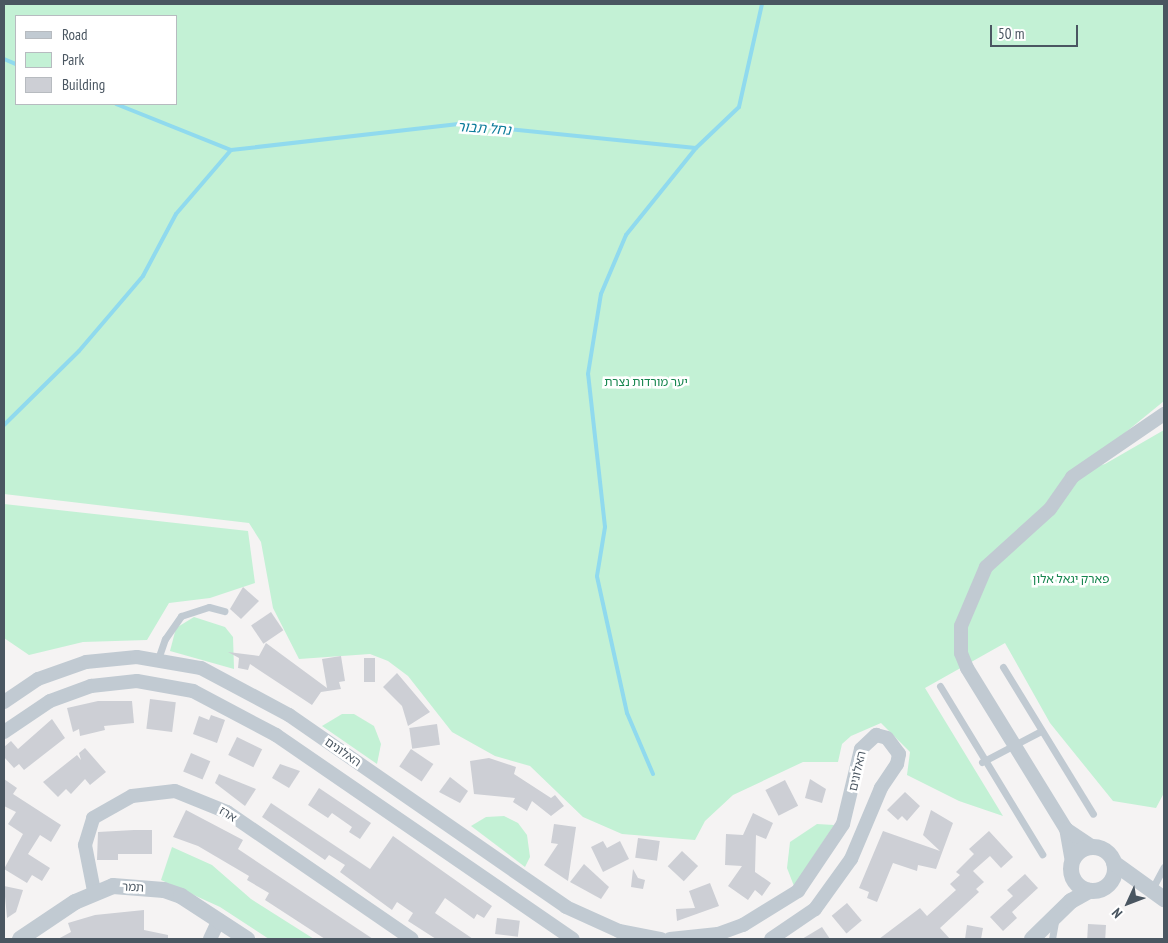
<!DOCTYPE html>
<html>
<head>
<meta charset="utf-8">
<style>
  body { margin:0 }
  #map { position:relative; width:1168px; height:943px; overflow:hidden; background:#f5f3f3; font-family:"PT Sans Narrow","Noto Sans Hebrew",sans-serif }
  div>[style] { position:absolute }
  .green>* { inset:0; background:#c3f1d5 }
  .stream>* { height:4px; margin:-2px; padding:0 2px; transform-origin:2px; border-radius:2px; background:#90daee }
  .building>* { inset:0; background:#cdcfd5; transform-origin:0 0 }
  .service>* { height:7px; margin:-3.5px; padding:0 3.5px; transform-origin:3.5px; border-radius:3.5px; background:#c1cad2 }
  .minor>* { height:14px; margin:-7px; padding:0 7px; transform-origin:7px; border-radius:7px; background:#c1cad2 }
  .tertiary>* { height:16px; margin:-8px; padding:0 8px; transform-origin:8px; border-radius:8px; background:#c1cad2 }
  .tertiary>.ring { margin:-8px; padding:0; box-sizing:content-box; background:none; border:16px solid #c1cad2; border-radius:50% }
  span { translate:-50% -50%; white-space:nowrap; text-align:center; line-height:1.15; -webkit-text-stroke:5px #fff; paint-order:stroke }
  .park-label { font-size:12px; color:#17864f }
  .street-label { font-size:12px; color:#4a5661 }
  .water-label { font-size:14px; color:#0c7c9b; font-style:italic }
  .frame { position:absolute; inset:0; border:5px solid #4a5661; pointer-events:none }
  .legend { position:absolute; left:15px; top:15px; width:162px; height:90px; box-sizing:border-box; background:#fff; border:1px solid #b7bbc0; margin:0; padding:6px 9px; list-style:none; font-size:15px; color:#4a5661 }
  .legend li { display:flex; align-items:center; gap:10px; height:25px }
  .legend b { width:25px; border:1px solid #b7bbc0 }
  .north { position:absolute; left:1103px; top:878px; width:50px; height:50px; -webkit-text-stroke:4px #fff; paint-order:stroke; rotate:227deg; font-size:14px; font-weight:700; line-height:20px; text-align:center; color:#4a5661 }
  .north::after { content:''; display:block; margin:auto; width:18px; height:22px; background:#4a5661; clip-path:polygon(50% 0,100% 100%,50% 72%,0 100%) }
  .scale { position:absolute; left:990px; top:25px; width:88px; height:22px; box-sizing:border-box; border:2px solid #4a5661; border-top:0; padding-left:6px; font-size:15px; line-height:18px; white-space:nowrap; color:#4a5661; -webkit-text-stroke:4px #fff; paint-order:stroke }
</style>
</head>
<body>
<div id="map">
  <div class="green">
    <div style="clip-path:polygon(evenodd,4px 4px,1164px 4px,1164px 401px,1077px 472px,1105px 464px,1164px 430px,1164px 793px,1156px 808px,1113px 801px,1050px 723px,1005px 643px,925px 688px,1003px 816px,959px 801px,907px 775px,910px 752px,881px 723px,851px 736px,842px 744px,838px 762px,803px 762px,733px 795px,705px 821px,695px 840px,622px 834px,583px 817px,530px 766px,495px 756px,452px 732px,408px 676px,388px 661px,370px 654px,299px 659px,273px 608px,261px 542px,249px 523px,4px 494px,4px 4px,16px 16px,176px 16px,176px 104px,16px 104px,16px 16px)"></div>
    <div style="clip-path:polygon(4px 504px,248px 531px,255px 583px,210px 598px,169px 603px,147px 640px,83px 642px,29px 655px,4px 638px)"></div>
    <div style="clip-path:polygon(194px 617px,225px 627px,233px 637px,234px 669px,170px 651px,176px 628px)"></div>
    <div style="clip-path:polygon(342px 714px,354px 714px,374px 726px,381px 744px,377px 764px,322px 726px)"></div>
    <div style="clip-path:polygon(504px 816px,518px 823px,527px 835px,530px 857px,525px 867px,471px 826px,486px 817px)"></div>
    <div style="clip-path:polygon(817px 824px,834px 825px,794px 886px,787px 868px,790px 842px)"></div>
    <div style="clip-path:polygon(172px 847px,212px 865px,251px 899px,314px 939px,269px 939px,220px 907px,161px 880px)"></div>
  </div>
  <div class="stream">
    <div style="left:4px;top:59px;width:13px;rotate:23deg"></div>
    <div style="left:116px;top:104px;width:124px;rotate:21.8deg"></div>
    <div style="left:231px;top:150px;width:229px;rotate:-6.5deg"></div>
    <div style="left:459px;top:124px;width:238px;rotate:5.8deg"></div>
    <div style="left:696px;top:148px;width:59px;rotate:-43.6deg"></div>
    <div style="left:739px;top:107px;width:106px;rotate:-77.4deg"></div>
    <div style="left:4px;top:425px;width:105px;rotate:-44.6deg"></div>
    <div style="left:79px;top:351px;width:99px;rotate:-49.5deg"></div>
    <div style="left:143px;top:276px;width:70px;rotate:-62deg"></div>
    <div style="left:176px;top:214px;width:84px;rotate:-49.3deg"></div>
    <div style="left:653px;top:774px;width:66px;rotate:-113.1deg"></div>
    <div style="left:627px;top:713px;width:140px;rotate:-102.4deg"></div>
    <div style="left:597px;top:576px;width:50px;rotate:-80.7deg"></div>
    <div style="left:605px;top:527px;width:154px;rotate:-96.3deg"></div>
    <div style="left:588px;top:374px;width:81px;rotate:-80.8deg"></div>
    <div style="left:601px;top:294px;width:64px;rotate:-67deg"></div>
    <div style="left:626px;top:235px;width:112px;rotate:-51.2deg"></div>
  </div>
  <div class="building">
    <div style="clip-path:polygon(243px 587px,259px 601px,241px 619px,230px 609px)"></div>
    <div style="left:271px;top:612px;width:22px;height:24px;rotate:56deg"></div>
    <div style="clip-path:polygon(266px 643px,327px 688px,322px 659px,341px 656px,345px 681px,339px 682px,341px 689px,321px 692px,312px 705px,250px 664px,248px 670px,238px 668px,239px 658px,228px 652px,259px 656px)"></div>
    <div style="left:364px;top:658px;width:11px;height:24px"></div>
    <div style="clip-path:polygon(397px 673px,430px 712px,408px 726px,402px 706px,383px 687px)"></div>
    <div style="left:150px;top:699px;width:26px;height:30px;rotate:7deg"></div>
    <div style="clip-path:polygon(98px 701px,132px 701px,134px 723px,104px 726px,105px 730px,80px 736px,79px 729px,73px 732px,67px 708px)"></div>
    <div style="clip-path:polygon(211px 715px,225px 720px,217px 743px,193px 734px,199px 716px,209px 720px)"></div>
    <div style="clip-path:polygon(52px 719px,65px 738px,24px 770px,19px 764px,14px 768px,4px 757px,4px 747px,11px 741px,18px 749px)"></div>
    <div style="left:437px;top:724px;width:21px;height:28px;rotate:82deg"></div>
    <div style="left:237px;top:737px;width:28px;height:20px;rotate:26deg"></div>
    <div style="clip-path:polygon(85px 748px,106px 772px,90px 785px,85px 779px,71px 794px,66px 789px,58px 797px,43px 782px,77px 755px,81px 760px,79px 753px)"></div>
    <div style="left:411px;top:749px;width:27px;height:21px;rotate:34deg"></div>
    <div style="left:191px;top:753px;width:21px;height:20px;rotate:23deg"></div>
    <div style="clip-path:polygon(489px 758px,516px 767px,514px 774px,551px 798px,555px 795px,564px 806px,551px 816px,532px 801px,527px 811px,513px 802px,515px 798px,474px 794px,470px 761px)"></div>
    <div style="clip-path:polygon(280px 764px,300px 771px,289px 788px,272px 778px)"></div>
    <div style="clip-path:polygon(219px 774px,256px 789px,245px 806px,215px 783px)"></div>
    <div style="clip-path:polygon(450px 777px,468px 791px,460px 803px,439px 792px)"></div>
    <div style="clip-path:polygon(4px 779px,17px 788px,13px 794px,61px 825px,51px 842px,40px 835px,28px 854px,50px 868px,42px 881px,32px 875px,27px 883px,4px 869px,23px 834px,8px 824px,16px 812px,4px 806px)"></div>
    <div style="clip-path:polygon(810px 779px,826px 789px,822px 803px,805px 798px)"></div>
    <div style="left:785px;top:780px;width:29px;height:22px;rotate:63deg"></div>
    <div style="clip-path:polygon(319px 788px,371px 823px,360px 839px,349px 832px,352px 827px,332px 813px,328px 818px,308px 805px)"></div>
    <div style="clip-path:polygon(905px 792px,920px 806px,907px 821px,902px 816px,898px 820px,887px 810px)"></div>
    <div style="clip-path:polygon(271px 803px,370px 869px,393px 836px,492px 906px,484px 918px,477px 914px,474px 919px,445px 898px,435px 913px,473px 939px,436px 939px,408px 921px,413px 913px,397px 902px,392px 910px,340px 872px,345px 865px,329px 855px,325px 860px,262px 817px)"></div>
    <div style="clip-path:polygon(186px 810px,243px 840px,238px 849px,373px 939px,325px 939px,265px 900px,269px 893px,247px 880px,249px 876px,198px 846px,173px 837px)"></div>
    <div style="clip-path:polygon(931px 810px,953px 823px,936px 869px,918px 865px,917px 871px,893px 863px,877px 902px,867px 898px,869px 892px,859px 888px,883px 831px,940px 851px,923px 835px)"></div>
    <div style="clip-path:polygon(753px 813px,773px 823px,766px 839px,756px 835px,755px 872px,771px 883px,762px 896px,755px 890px,748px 900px,728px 886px,742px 866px,725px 865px,726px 834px,743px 835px)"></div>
    <div style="clip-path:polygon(554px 824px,576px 827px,568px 881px,544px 865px,558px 844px,551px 843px)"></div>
    <div style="clip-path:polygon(134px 830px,152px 830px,152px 854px,118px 854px,118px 860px,97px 860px,98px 832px)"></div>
    <div style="clip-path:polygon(989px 831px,1013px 857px,1001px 868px,990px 856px,973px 871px,984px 882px,976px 889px,979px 892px,940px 928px,950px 939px,879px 939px,920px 908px,927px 916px,956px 890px,950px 884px,960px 875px,956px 872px,974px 854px,969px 849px)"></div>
    <div style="left:638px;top:838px;width:22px;height:20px;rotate:8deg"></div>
    <div style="clip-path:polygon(603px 841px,607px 848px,620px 841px,629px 859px,603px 872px,591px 847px)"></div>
    <div style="left:682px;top:851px;width:22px;height:21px;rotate:43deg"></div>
    <div style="clip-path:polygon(584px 864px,609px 887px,601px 899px,570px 882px)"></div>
    <div style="clip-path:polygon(633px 869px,638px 878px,645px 880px,643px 889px,631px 887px)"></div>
    <div style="clip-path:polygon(1025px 874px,1038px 888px,1012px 912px,1017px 918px,1003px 931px,990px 917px,1013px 896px,1007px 890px)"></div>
    <div style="clip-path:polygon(710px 883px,719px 906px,677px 921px,676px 909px,695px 908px,689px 891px)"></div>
    <div style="clip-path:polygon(4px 886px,23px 890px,16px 912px,7px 918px)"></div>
    <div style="left:847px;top:903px;width:23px;height:20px;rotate:50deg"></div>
    <div style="clip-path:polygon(144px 910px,144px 930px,168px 935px,168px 939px,58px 939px,71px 932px,68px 923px,95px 915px)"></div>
    <div style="left:497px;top:918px;width:23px;height:16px;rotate:7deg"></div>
    <div style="left:1088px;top:924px;width:18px;height:15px;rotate:3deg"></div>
    <div style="clip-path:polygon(967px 925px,983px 928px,981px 939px,965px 939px)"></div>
    <div style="clip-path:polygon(822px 927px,830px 939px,802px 939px)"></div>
  </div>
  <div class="service">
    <div style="left:158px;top:659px;width:21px;rotate:-71deg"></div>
    <div style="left:165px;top:639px;width:28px;rotate:-55deg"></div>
    <div style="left:181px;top:616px;width:29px;rotate:-18deg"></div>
    <div style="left:209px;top:607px;width:16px;rotate:15deg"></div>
    <div style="left:1003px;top:667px;width:172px;rotate:58.5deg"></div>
    <div style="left:940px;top:686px;width:197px;rotate:58.7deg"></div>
    <div style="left:982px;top:762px;width:67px;rotate:-27.7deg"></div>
    <div style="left:1151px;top:891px;width:27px;rotate:-62deg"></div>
    <div style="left:1052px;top:939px;width:17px;rotate:-80deg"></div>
  </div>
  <div class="minor">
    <div style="left:4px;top:702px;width:41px;rotate:-34.1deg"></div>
    <div style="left:38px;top:679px;width:51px;rotate:-19.5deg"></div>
    <div style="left:86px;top:662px;width:51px;rotate:-5.6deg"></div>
    <div style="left:137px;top:657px;width:65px;rotate:9.8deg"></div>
    <div style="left:201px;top:668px;width:100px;rotate:28.1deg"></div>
    <div style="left:289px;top:715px;width:337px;rotate:34.7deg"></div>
    <div style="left:566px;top:907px;width:58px;rotate:24.4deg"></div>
    <div style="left:619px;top:931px;width:43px;rotate:10.8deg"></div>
    <div style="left:4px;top:732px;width:55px;rotate:-34deg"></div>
    <div style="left:50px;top:701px;width:44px;rotate:-20.1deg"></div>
    <div style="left:91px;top:686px;width:46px;rotate:-6.2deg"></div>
    <div style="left:137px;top:681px;width:57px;rotate:10.1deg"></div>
    <div style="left:193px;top:691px;width:94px;rotate:27.9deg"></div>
    <div style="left:276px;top:735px;width:360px;rotate:34.5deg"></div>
    <div style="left:1066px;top:829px;width:189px;rotate:-121.6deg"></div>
    <div style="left:967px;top:668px;width:16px;rotate:-112deg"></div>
    <div style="left:961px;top:653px;width:27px;rotate:-90deg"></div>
    <div style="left:961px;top:626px;width:64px;rotate:-67deg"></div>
    <div style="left:986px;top:567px;width:86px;rotate:-42.2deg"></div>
    <div style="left:1050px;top:509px;width:39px;rotate:-55deg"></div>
    <div style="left:1072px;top:477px;width:112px;rotate:-34.4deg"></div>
    <div style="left:1072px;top:862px;width:34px;rotate:-100deg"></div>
    <div style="left:1066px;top:829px;width:32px;rotate:34deg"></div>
    <div style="left:94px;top:891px;width:47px;rotate:-101.1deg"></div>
    <div style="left:85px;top:845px;width:28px;rotate:-73deg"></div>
    <div style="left:93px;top:818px;width:45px;rotate:-29.4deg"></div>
    <div style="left:132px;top:796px;width:43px;rotate:-6.6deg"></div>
    <div style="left:175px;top:791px;width:56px;rotate:22deg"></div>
    <div style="left:227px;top:812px;width:224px;rotate:34.5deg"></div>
    <div style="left:210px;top:939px;width:21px;rotate:-65deg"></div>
    <div style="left:670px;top:939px;width:48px;rotate:-5.9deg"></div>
    <div style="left:718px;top:934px;width:27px;rotate:-20deg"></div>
    <div style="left:743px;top:925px;width:65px;rotate:-31.7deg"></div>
    <div style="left:798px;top:891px;width:81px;rotate:-56.1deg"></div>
    <div style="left:843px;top:824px;width:77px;rotate:-76.5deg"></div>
    <div style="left:861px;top:749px;width:21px;rotate:-43deg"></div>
    <div style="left:876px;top:735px;width:11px;rotate:15deg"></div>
    <div style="left:887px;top:738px;width:20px;rotate:53deg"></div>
    <div style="left:899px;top:754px;width:10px;rotate:101deg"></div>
    <div style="left:897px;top:764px;width:29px;rotate:124deg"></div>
    <div style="left:881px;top:788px;width:77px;rotate:112.9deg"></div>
    <div style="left:851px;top:859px;width:62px;rotate:125.8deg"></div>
    <div style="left:815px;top:909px;width:53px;rotate:145.7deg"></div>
  </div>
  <div class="tertiary">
    <div class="ring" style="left:1071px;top:847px;width:28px;height:28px"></div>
    <div style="left:1114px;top:863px;width:62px;rotate:35.8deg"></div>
    <div style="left:20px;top:939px;width:66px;rotate:-33.9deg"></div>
    <div style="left:75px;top:902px;width:41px;rotate:-22.8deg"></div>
    <div style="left:113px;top:886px;width:51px;rotate:4.5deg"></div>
    <div style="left:164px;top:890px;width:18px;rotate:19deg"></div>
    <div style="left:181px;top:896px;width:79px;rotate:33.1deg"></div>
    <div style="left:1032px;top:939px;width:54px;rotate:-44.3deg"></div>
    <div style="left:1071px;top:901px;width:21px;rotate:-29deg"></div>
  </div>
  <div class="park-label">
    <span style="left:646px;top:382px">יער מורדות נצרת</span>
    <span style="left:1071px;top:579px">פארק יגאל אלון</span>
  </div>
  <div class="street-label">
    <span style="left:343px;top:752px;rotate:35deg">האלונים</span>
    <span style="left:857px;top:771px;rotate:-77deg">האלונים</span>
    <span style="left:228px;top:814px;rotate:32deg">ארז</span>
    <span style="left:133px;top:887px;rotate:3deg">תמר</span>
  </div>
  <div class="water-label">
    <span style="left:484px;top:128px;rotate:4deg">נחל תבור</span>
  </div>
  <div class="frame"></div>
  <ul class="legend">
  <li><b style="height:6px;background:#c1cad2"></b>Road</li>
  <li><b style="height:14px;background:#c3f1d5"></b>Park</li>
  <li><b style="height:14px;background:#cdcfd5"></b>Building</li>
  </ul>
  <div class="north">N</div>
  <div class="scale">50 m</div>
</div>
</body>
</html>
